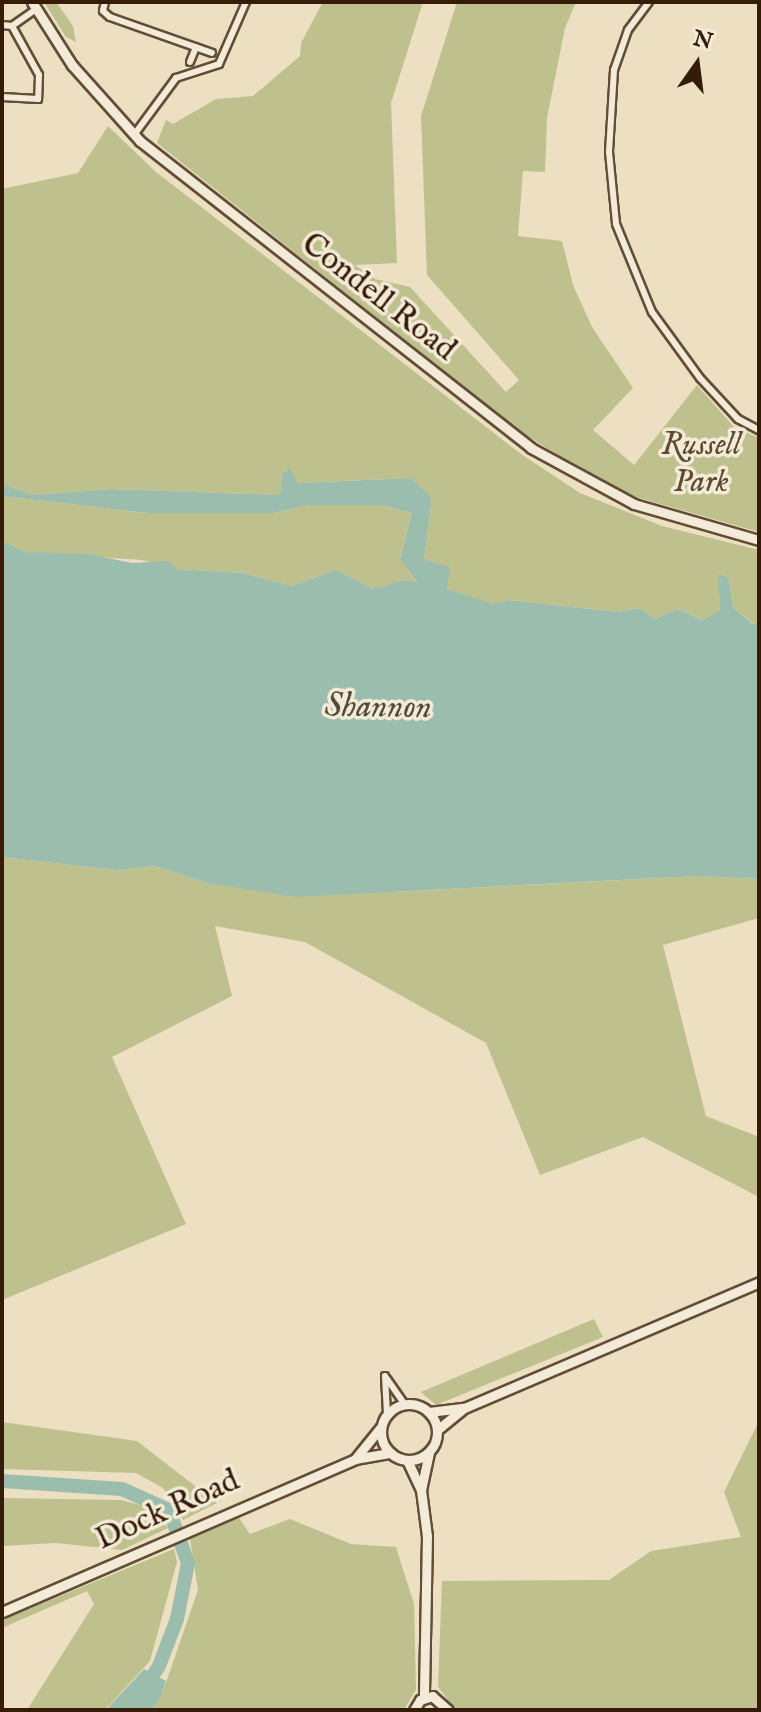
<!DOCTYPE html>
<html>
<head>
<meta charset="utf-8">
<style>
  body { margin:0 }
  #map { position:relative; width:761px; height:1712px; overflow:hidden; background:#eddfc1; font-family:"IM FELL English",serif }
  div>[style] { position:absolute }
  .green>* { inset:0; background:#bec08e }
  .water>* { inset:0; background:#9abdad }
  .river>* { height:14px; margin:-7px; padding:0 7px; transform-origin:7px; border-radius:7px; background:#9abdad }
  .roads { filter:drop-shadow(2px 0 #624d36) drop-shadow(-2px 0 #624d36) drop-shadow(0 2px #624d36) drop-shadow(0 -2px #624d36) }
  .street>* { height:6px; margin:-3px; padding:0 3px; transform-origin:3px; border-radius:3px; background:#f3ead7 }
  .secondary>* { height:9px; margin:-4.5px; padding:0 4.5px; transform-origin:4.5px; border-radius:4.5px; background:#f3ead7 }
  .secondary>.ring { margin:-4.5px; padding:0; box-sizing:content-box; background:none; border:9px solid #f3ead7; border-radius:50% }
  span { translate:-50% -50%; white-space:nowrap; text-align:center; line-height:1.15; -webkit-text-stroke:7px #f3ead7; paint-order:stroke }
  .street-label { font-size:32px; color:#341c08 }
  .park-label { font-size:32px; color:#5d4d30; font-style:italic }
  .water-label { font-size:34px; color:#534c3a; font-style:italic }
  .frame { position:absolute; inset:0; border:4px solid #341c08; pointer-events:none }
  .north { position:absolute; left:657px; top:24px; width:80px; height:80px; -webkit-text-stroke:6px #f3ead7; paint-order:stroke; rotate:14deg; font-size:22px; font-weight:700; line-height:32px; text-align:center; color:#341c08 }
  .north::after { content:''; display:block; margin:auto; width:28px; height:36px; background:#341c08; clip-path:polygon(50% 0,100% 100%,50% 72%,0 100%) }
</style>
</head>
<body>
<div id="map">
  <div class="green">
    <div style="clip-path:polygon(44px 2px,56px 2px,73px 26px,76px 42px,66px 37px)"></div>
    <div style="clip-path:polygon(323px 2px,423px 2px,391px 103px,397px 263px,355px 265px,375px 279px,410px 287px,506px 392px,519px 380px,427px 275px,421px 116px,457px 2px,576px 2px,565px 28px,547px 118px,545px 172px,523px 171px,518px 236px,562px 241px,573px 285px,592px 327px,633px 388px,593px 430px,634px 465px,697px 385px,734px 427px,759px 438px,759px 532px,639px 498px,594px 478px,518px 430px,157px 143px,166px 120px,173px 124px,216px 99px,253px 96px,300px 56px,301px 43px)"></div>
    <div style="clip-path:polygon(108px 126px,156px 172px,521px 454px,580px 493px,662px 526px,759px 550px,759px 623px,754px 624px,733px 607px,729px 578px,719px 573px,720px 610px,702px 620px,679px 609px,655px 619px,639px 608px,617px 612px,508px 600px,492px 605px,446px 589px,424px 560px,432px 497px,411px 478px,298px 483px,282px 474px,280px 495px,111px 489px,33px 495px,2px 484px,2px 189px,78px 173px)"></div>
    <div style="clip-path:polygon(2px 496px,147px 513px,273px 513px,310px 505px,381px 505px,412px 513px,400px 558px,417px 583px,403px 580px,373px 589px,336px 570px,292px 586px,243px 573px,177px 569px,142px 560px,24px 552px,2px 540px)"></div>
    <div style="clip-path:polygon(2px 857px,116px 870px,155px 866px,208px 883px,393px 892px,697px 876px,759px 879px,759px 918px,663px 945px,706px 1116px,759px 1137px,759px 1197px,643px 1137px,540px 1175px,486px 1043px,305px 942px,215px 926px,232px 996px,112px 1057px,186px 1224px,2px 1300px)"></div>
    <div style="clip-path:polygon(594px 1319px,603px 1337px,436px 1405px,421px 1392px)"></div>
    <div style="clip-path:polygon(759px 1421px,759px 1710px,456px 1710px,438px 1687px,442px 1581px,609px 1580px,651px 1551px,741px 1537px,724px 1492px)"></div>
    <div style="clip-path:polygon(2px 1422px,137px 1441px,217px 1503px,183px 1520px,163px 1488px,136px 1473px,2px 1469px)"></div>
    <div style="clip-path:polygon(2px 1498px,120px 1500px,149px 1507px,168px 1528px,122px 1550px,56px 1543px,2px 1546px)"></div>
    <div style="clip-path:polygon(239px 1518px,250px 1534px,290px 1519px,351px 1544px,396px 1547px,414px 1604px,416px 1690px,404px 1710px,150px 1710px,160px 1700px,198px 1590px,190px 1539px)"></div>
    <div style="clip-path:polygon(174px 1549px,177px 1562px,150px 1661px,105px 1710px,27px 1710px,94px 1604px,87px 1591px,2px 1628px,2px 1620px)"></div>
  </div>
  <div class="water">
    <div style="clip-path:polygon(290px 468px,298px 483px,411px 478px,432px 497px,424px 560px,450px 567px,447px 589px,492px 604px,508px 600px,617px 612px,639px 608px,655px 619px,678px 609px,702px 620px,720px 610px,718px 573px,729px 578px,733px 607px,753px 624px,759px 623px,759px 879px,697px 876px,295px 897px,208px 883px,155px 866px,116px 870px,2px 857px,2px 540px,24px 552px,88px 554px,132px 563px,168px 561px,177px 569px,243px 573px,292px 586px,336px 570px,373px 589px,403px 580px,417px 582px,400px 559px,412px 513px,381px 505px,310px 505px,273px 513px,147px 513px,2px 496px,2px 484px,33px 495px,111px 489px,280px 495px,282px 474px)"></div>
    <div style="clip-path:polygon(144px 1669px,166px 1681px,160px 1700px,150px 1710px,106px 1710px)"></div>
  </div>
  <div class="river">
    <div style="left:2px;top:1481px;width:120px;rotate:3.8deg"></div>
    <div style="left:122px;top:1489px;width:51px;rotate:24.1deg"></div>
    <div style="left:169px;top:1510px;width:56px;rotate:70.3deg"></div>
    <div style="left:188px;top:1563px;width:57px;rotate:101.1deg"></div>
    <div style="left:177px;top:1619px;width:50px;rotate:111deg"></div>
    <div style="left:159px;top:1666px;width:53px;rotate:123.4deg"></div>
  </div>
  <div class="roads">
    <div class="street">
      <div style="left:105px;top:2px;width:9px;rotate:103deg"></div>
      <div style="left:103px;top:11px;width:9px;rotate:41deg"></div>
      <div style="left:110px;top:17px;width:108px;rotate:19.4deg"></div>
      <div style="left:649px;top:2px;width:35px;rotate:127deg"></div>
      <div style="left:628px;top:30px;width:42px;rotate:109.3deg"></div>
      <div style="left:614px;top:70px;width:82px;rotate:93.5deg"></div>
      <div style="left:609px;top:152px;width:72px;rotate:84.4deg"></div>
      <div style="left:616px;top:224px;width:95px;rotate:67.8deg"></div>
      <div style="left:652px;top:312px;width:82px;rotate:54deg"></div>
      <div style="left:700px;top:378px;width:56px;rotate:47.2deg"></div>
      <div style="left:738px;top:419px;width:24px;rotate:28deg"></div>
      <div style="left:2px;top:25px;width:10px;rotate:6deg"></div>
      <div style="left:12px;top:26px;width:56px;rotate:61.1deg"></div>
      <div style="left:39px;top:75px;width:24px;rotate:92deg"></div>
      <div style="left:38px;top:99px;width:36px;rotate:-177deg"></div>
      <div style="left:12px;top:26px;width:29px;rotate:-35deg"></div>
      <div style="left:190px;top:62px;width:16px;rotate:-68deg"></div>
      <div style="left:134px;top:135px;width:71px;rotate:-53.6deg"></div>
      <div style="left:176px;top:78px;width:45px;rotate:-18deg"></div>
      <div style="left:219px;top:64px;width:68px;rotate:-66.5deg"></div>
      <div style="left:385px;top:1376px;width:39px;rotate:87deg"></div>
      <div style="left:387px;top:1379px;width:32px;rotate:55deg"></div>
    </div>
    <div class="secondary">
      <div style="left:32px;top:2px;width:75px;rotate:57.6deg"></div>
      <div style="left:72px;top:65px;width:102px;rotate:48.2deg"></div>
      <div style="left:140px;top:141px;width:497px;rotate:38.1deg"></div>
      <div style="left:531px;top:448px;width:117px;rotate:28.5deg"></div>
      <div style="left:634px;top:504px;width:130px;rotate:16.1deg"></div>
      <div class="ring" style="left:381px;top:1404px;width:47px;height:47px"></div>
      <div style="left:429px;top:1412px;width:35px;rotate:-7deg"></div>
      <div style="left:464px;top:1408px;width:321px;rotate:-23.1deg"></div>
      <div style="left:437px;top:1430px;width:32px;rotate:-39deg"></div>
      <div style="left:355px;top:1459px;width:41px;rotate:-50.9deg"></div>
      <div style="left:407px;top:1460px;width:33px;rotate:65deg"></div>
      <div style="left:421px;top:1490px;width:46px;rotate:82.6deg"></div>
      <div style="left:427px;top:1536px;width:162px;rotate:91.1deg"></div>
      <div style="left:421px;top:1490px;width:39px;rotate:-78deg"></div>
      <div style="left:2px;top:1612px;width:385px;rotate:-23.4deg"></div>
      <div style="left:355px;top:1459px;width:36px;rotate:-10deg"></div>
      <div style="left:414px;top:1710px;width:12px;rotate:-59deg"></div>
      <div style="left:420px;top:1700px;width:13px;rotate:-18deg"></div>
      <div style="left:432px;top:1696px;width:21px;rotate:41deg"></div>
    </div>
  </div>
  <div class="street-label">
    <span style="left:378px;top:298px;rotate:38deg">Condell Road</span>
    <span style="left:168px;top:1511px;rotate:-24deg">Dock Road</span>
  </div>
  <div class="park-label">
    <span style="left:701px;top:465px">Russell<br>Park</span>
  </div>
  <div class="water-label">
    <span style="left:378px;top:707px;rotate:1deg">Shannon</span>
  </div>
  <div class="frame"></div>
  <div class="north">N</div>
</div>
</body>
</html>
